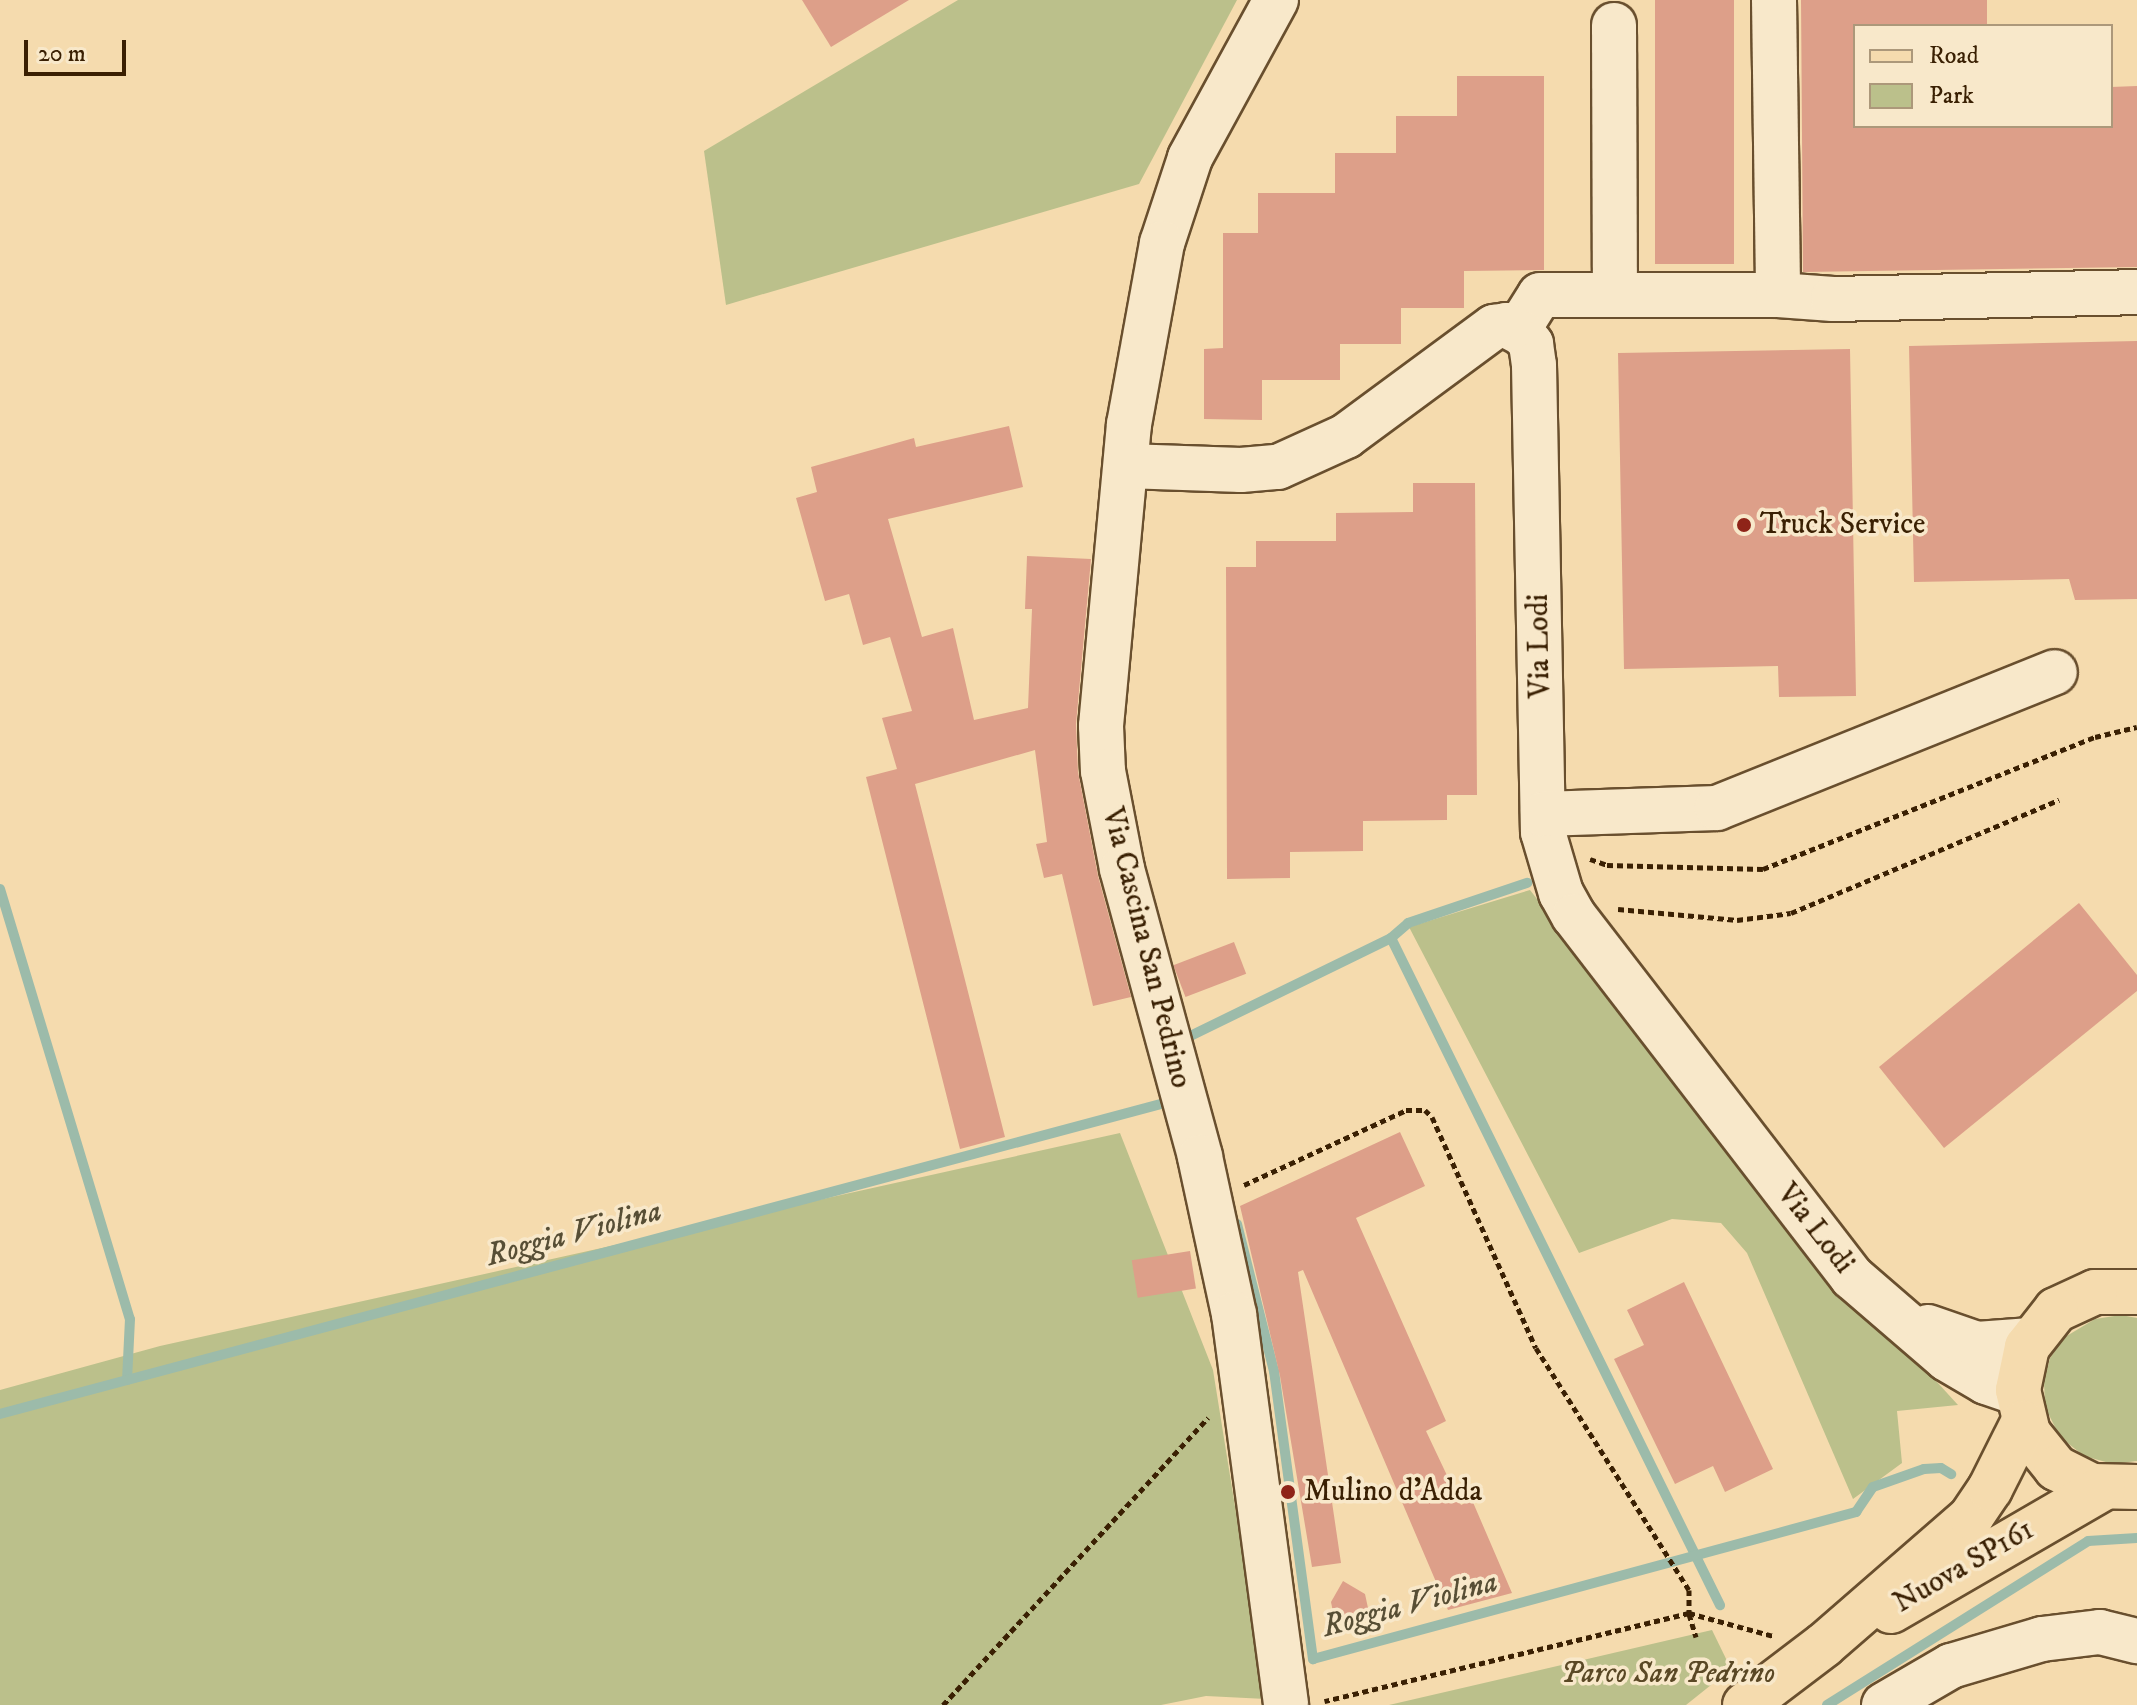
<!DOCTYPE html>
<html>
<head>
<meta charset="utf-8">
<style>
  body { margin:0 }
  #map { position:relative; width:2137px; height:1705px; overflow:hidden; background:#f5dbae; font-family:"IM FELL DW Pica",serif }
  div>[style] { position:absolute }
  .green>* { inset:0; background:#bbc08b }
  .stream>* { height:10px; margin:-5px; padding:0 5px; transform-origin:5px; border-radius:5px; background:#9cbbaa }
  .building>* { inset:0; background:#dd9f89; transform-origin:0 0 }
  .path>* { height:5px; margin-top:-2.5px; transform-origin:0; background:repeating-linear-gradient(90deg,#3a2003 0 6px,transparent 0 10px) }
  .roads { filter:drop-shadow(2px 0 #694f2e) drop-shadow(-2px 0 #694f2e) drop-shadow(0 2px #694f2e) drop-shadow(0 -2px #694f2e) }
  .minor>* { height:44px; margin:-22px; padding:0 22px; transform-origin:22px; border-radius:22px; background:#f8e8ca }
  .major>* { height:44px; margin:-22px; padding:0 22px; transform-origin:22px; border-radius:22px; background:#f5dbae }
  .dots>* { width:22px; height:22px; translate:-50% -50%; box-sizing:border-box; border:4px solid #f8e8ca; border-radius:50% }
  span { translate:-50% -50%; white-space:nowrap; text-align:center; line-height:1.15; -webkit-text-stroke:7px #f8e8ca; paint-order:stroke }
  .poi-label { font-size:30px; color:#3a2003 }
  .left { translate:0 -50%; text-align:left }
  .street-label { font-size:30px; color:#3a2003 }
  .park-label { font-size:30px; color:#5a4825; font-style:italic }
  .water-label { font-size:32px; color:#574e35; font-style:italic }
  .legend { position:absolute; left:1853px; top:24px; width:260px; height:104px; box-sizing:border-box; background:#f8e8ca; border:2px solid #ac987a; margin:0; padding:10px 14px; list-style:none; font-size:24px; color:#3a2003 }
  .legend li { display:flex; align-items:center; gap:16px; height:40px }
  .legend b { width:40px; border:2px solid #ac987a }
  .scale { position:absolute; left:24px; top:40px; width:102px; height:36px; box-sizing:border-box; border:4px solid #3a2003; border-top:0; padding-left:10px; font-size:24px; line-height:28px; white-space:nowrap; color:#3a2003; -webkit-text-stroke:6px #f8e8ca; paint-order:stroke }
</style>
</head>
<body>
<div id="map">
  <div class="green">
    <div style="clip-path:polygon(958px 0,1237px 0,1139px 184px,726px 305px,704px 151px)"></div>
    <div style="clip-path:polygon(1530px 890px,1854px 1306px,1937px 1382px,1958px 1405px,1897px 1411px,1902px 1463px,1853px 1499px,1747px 1253px,1721px 1223px,1672px 1219px,1579px 1253px,1409px 927px)"></div>
    <div style="clip-path:polygon(1120px 1133px,1213px 1370px,1266px 1699px,1206px 1696px,1161px 1705px,0 1705px,0 1390px,160px 1346px)"></div>
    <div style="clip-path:polygon(2121px 1315px,2137px 1318px,2137px 1461px,2113px 1464px,2084px 1456px,2060px 1437px,2045px 1407px,2044px 1381px,2050px 1358px,2065px 1337px,2095px 1319px)"></div>
    <div style="clip-path:polygon(1712px 1630px,1731px 1669px,1686px 1705px,1389px 1705px)"></div>
  </div>
  <div class="stream">
    <div style="left:0;top:889px;width:449px;rotate:73.2deg"></div>
    <div style="left:130px;top:1319px;width:61px;rotate:92.8deg"></div>
    <div style="left:1391px;top:938px;width:23px;rotate:-41deg"></div>
    <div style="left:1408px;top:923px;width:126px;rotate:-18.6deg"></div>
    <div style="left:1180px;top:1041px;width:235px;rotate:-26deg"></div>
    <div style="left:1391px;top:938px;width:744px;rotate:63.75deg"></div>
    <div style="left:1237px;top:1224px;width:152px;rotate:75.9deg"></div>
    <div style="left:1274px;top:1371px;width:291px;rotate:82.3deg"></div>
    <div style="left:1313px;top:1659px;width:563px;rotate:-15.15deg"></div>
    <div style="left:1856px;top:1512px;width:30px;rotate:-56deg"></div>
    <div style="left:1873px;top:1487px;width:54px;rotate:-19.4deg"></div>
    <div style="left:1924px;top:1469px;width:17px;rotate:-3deg"></div>
    <div style="left:1941px;top:1468px;width:12px;rotate:31deg"></div>
    <div style="left:0;top:1414px;width:1202px;rotate:-14.95deg"></div>
    <div style="left:1827px;top:1705px;width:308px;rotate:-32.1deg"></div>
    <div style="left:2088px;top:1541px;width:49px;rotate:-3.5deg"></div>
  </div>
  <div class="building">
    <div style="clip-path:polygon(802px 0,909px 0,831px 47px)"></div>
    <div style="left:1655px;top:0;width:79px;height:264px"></div>
    <div style="clip-path:polygon(1801px 0,1987px 0,1987px 26px,1855px 26px,1855px 126px,2111px 126px,2111px 87px,2137px 86px,2137px 267px,1803px 272px)"></div>
    <div style="clip-path:polygon(1457px 76px,1544px 76px,1544px 270px,1464px 271px,1464px 308px,1401px 308px,1401px 344px,1340px 344px,1340px 380px,1262px 380px,1262px 420px,1204px 419px,1204px 349px,1223px 348px,1223px 233px,1258px 233px,1258px 193px,1335px 193px,1335px 153px,1396px 153px,1396px 116px,1457px 116px)"></div>
    <div style="clip-path:polygon(2137px 341px,2137px 599px,2075px 600px,2069px 579px,1914px 582px,1909px 346px)"></div>
    <div style="clip-path:polygon(1850px 349px,1856px 696px,1779px 697px,1778px 666px,1624px 669px,1618px 353px)"></div>
    <div style="clip-path:polygon(1009px 426px,1023px 487px,888px 519px,922px 637px,953px 628px,974px 720px,1028px 708px,1032px 609px,1025px 609px,1027px 556px,1091px 559px,1076px 724px,1078px 772px,1098px 876px,1131px 997px,1093px 1006px,1062px 874px,1044px 878px,1036px 844px,1047px 842px,1035px 750px,915px 784px,1005px 1137px,960px 1149px,866px 777px,897px 769px,882px 718px,912px 711px,890px 637px,863px 645px,849px 594px,825px 601px,796px 498px,817px 492px,811px 467px,914px 438px,916px 447px)"></div>
    <div style="clip-path:polygon(1413px 483px,1475px 483px,1477px 795px,1447px 795px,1447px 820px,1363px 821px,1363px 851px,1290px 852px,1290px 878px,1227px 879px,1226px 567px,1256px 567px,1256px 541px,1336px 541px,1336px 513px,1413px 512px)"></div>
    <div style="clip-path:polygon(2079px 903px,2137px 975px,2137px 991px,1944px 1148px,1879px 1067px)"></div>
    <div style="left:1234px;top:942px;width:34px;height:65px;rotate:69deg"></div>
    <div style="clip-path:polygon(1400px 1132px,1425px 1186px,1356px 1218px,1446px 1421px,1426px 1431px,1461px 1505px,1472px 1500px,1512px 1593px,1448px 1610px,1303px 1270px,1298px 1272px,1341px 1563px,1312px 1567px,1280px 1376px,1240px 1206px)"></div>
    <div style="left:1190px;top:1251px;width:38px;height:59px;rotate:81deg"></div>
    <div style="clip-path:polygon(1684px 1282px,1773px 1469px,1725px 1492px,1713px 1466px,1675px 1484px,1614px 1359px,1644px 1345px,1627px 1310px)"></div>
    <div style="clip-path:polygon(1343px 1581px,1365px 1594px,1368px 1608px,1361px 1620px,1346px 1624px,1334px 1617px,1331px 1602px)"></div>
  </div>
  <div class="path">
    <div style="left:1590px;top:859px;width:18px;rotate:19deg"></div>
    <div style="left:1607px;top:865px;width:156px;rotate:1.5deg"></div>
    <div style="left:1763px;top:869px;width:357px;rotate:-21.7deg"></div>
    <div style="left:2095px;top:737px;width:43px;rotate:-13.4deg"></div>
    <div style="left:1618px;top:909px;width:120px;rotate:5.3deg"></div>
    <div style="left:1737px;top:920px;width:54px;rotate:-7.4deg"></div>
    <div style="left:1791px;top:913px;width:291px;rotate:-22.9deg"></div>
    <div style="left:1244px;top:1185px;width:179px;rotate:-24.8deg"></div>
    <div style="left:1406px;top:1110px;width:19px"></div>
    <div style="left:1425px;top:1110px;width:10px;rotate:45deg"></div>
    <div style="left:1432px;top:1117px;width:253px;rotate:65.8deg"></div>
    <div style="left:1536px;top:1348px;width:286px;rotate:57.7deg"></div>
    <div style="left:1689px;top:1590px;width:23px;rotate:90deg"></div>
    <div style="left:1689px;top:1613px;width:375px;rotate:166.4deg"></div>
    <div style="left:1689px;top:1613px;width:87px;rotate:15.3deg"></div>
    <div style="left:1689px;top:1614px;width:24px;rotate:73deg"></div>
    <div style="left:943px;top:1705px;width:391px;rotate:-47.3deg"></div>
  </div>
  <div class="roads">
    <div class="minor">
      <div style="left:1276px;top:0;width:180px;rotate:118.6deg"></div>
      <div style="left:1190px;top:158px;width:89px;rotate:108.2deg"></div>
      <div style="left:1162px;top:243px;width:184px;rotate:100.3deg"></div>
      <div style="left:1129px;top:424px;width:303px;rotate:95.3deg"></div>
      <div style="left:1101px;top:726px;width:45px;rotate:87.5deg"></div>
      <div style="left:1103px;top:771px;width:100px;rotate:79deg"></div>
      <div style="left:1122px;top:869px;width:298px;rotate:74.8deg"></div>
      <div style="left:1200px;top:1157px;width:161px;rotate:77.8deg"></div>
      <div style="left:1234px;top:1314px;width:394px;rotate:82.4deg"></div>
      <div style="left:1774px;top:0;width:295px;rotate:89.2deg"></div>
      <div style="left:1614px;top:25px;width:270px;rotate:89.8deg"></div>
      <div style="left:1518px;top:330px;width:41px;rotate:-57.8deg"></div>
      <div style="left:1540px;top:295px;width:238px"></div>
      <div style="left:1778px;top:295px;width:55px;rotate:4.2deg"></div>
      <div style="left:1833px;top:299px;width:304px;rotate:-1.3deg"></div>
      <div style="left:1126px;top:466px;width:115px;rotate:2deg"></div>
      <div style="left:1241px;top:470px;width:37px;rotate:-5deg"></div>
      <div style="left:1278px;top:467px;width:75px;rotate:-24.5deg"></div>
      <div style="left:1346px;top:436px;width:184px;rotate:-36.4deg"></div>
      <div style="left:1494px;top:327px;width:12px;rotate:-9deg"></div>
      <div style="left:1506px;top:325px;width:19px;rotate:28deg"></div>
      <div style="left:1523px;top:334px;width:13px;rotate:51deg"></div>
      <div style="left:1531px;top:344px;width:21px;rotate:82deg"></div>
      <div style="left:1534px;top:365px;width:467px;rotate:88.9deg"></div>
      <div style="left:1543px;top:832px;width:64px;rotate:73.6deg"></div>
      <div style="left:1561px;top:893px;width:26px;rotate:61deg"></div>
      <div style="left:1574px;top:916px;width:456px;rotate:52.4deg"></div>
      <div style="left:1852px;top:1277px;width:125px;rotate:40.8deg"></div>
      <div style="left:1947px;top:1359px;width:45px;rotate:30.5deg"></div>
      <div style="left:1986px;top:1382px;width:34px;rotate:19deg"></div>
      <div style="left:1543px;top:814px;width:174px;rotate:-2deg"></div>
      <div style="left:1717px;top:808px;width:364px;rotate:-21.9deg"></div>
      <div style="left:1928px;top:1327px;width:52px;rotate:19.1deg"></div>
      <div style="left:1977px;top:1344px;width:54px;rotate:-4.2deg"></div>
      <div style="left:1884px;top:1705px;width:78px;rotate:-30.2deg"></div>
      <div style="left:1951px;top:1666px;width:95px;rotate:-16.5deg"></div>
      <div style="left:2042px;top:1639px;width:58px;rotate:-6.9deg"></div>
      <div style="left:2100px;top:1632px;width:38px;rotate:14deg"></div>
    </div>
    <div class="major">
      <div style="left:2137px;top:1292px;width:42px;rotate:180deg"></div>
      <div style="left:2095px;top:1292px;width:43px;rotate:155.2deg"></div>
      <div style="left:2056px;top:1310px;width:47px;rotate:128.1deg"></div>
      <div style="left:2027px;top:1347px;width:44px;rotate:101.8deg"></div>
      <div style="left:2018px;top:1390px;width:44px;rotate:76.9deg"></div>
      <div style="left:2028px;top:1433px;width:45px;rotate:51.3deg"></div>
      <div style="left:2056px;top:1468px;width:40px;rotate:26.6deg"></div>
      <div style="left:2092px;top:1486px;width:45px;rotate:1.3deg"></div>
      <div style="left:1891px;top:1611px;width:245px;rotate:-30.1deg"></div>
      <div style="left:1745px;top:1705px;width:99px;rotate:-37.2deg"></div>
      <div style="left:1824px;top:1645px;width:195px;rotate:-41deg"></div>
      <div style="left:1971px;top:1517px;width:34px;rotate:-56deg"></div>
      <div style="left:1990px;top:1489px;width:74px;rotate:-63.4deg"></div>
    </div>
  </div>
  <div class="dots">
    <div style="left:1744px;top:525px;background:#8f2418"></div>
    <div style="left:1288px;top:1492px;background:#8f2418"></div>
  </div>
  <div class="poi-label">
    <span class="left" style="left:1760px;top:525px">Truck Service</span>
    <span class="left" style="left:1304px;top:1492px">Mulino d'Adda</span>
  </div>
  <div class="street-label">
    <span style="left:1540px;top:646px;rotate:-91deg">Via Lodi</span>
    <span style="left:1146px;top:948px;rotate:76deg">Via Cascina San Pedrino</span>
    <span style="left:1815px;top:1229px;rotate:52deg">Via Lodi</span>
    <span style="left:1964px;top:1567px;rotate:-30deg">Nuova SP161</span>
  </div>
  <div class="park-label">
    <span style="left:1668px;top:1674px">Parco San Pedrino</span>
  </div>
  <div class="water-label">
    <span style="left:574px;top:1234px;rotate:-15deg">Roggia Violina</span>
    <span style="left:1410px;top:1605px;rotate:-15deg">Roggia Violina</span>
  </div>
  <ul class="legend">
  <li><b style="height:10px;background:#f5dbae"></b>Road</li>
  <li><b style="height:22px;background:#bbc08b"></b>Park</li>
  </ul>
  <div class="scale">20 m</div>
</div>
</body>
</html>
